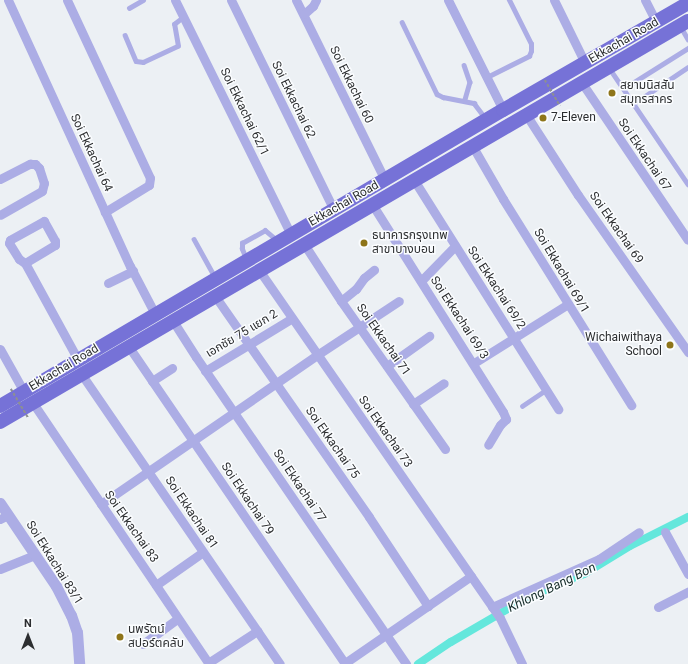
<!DOCTYPE html>
<html>
<head>
<meta charset="utf-8">
<style>
  body { margin:0 }
  #map { position:relative; width:688px; height:664px; overflow:hidden; background:#ecf0f4; font-family:Roboto,"Noto Sans Thai",sans-serif }
  div>[style] { position:absolute }
  .canal>* { height:8px; margin:-4px; padding:0 4px; transform-origin:4px; border-radius:4px; background:#64e7dc }
  .service>* { height:4.5px; margin:-2.25px; padding:0 2.25px; transform-origin:2.25px; border-radius:2.25px; background:#acade5 }
  .minor>* { height:9px; margin:-4.5px; padding:0 4.5px; transform-origin:4.5px; border-radius:4.5px; background:#acade5 }
  .tertiary>* { height:11px; margin:-5.5px; padding:0 5.5px; transform-origin:5.5px; border-radius:5.5px; background:#acade5 }
  .primary>* { height:14px; margin:-7px; padding:0 7px; transform-origin:7px; border-radius:7px; background:#7672d7 }
  .path-bridge>* { height:1.5px; margin-top:-0.75px; transform-origin:0; background:repeating-linear-gradient(90deg,#8c8f92 0 3px,transparent 0 5px) }
  .dots>* { width:11px; height:11px; translate:-50% -50%; box-sizing:border-box; border:2px solid #fbfdff; border-radius:50% }
  span { translate:-50% -50%; white-space:nowrap; text-align:center; line-height:1.15; -webkit-text-stroke:3px #fbfdff; paint-order:stroke }
  .street-label { font-size:12px; color:#2c2e30 }
  .poi-label { font-size:12px; color:#2c2e30 }
  .left { translate:0 -50%; text-align:left }
  .right { translate:-100% -50%; text-align:right }
  .water-label { font-size:13px; color:#182f2d; font-style:italic }
  .north { position:absolute; left:8px; top:616px; width:40px; height:40px; -webkit-text-stroke:3px #fbfdff; paint-order:stroke; rotate:0deg; font-size:11px; font-weight:700; line-height:16px; text-align:center; color:#2c2e30 }
  .north::after { content:''; display:block; margin:auto; width:14px; height:18px; background:#2c2e30; clip-path:polygon(50% 0,100% 100%,50% 72%,0 100%) }
</style>
</head>
<body>
<div id="map">
  <div class="canal">
    <div style="left:418px;top:664px;width:40px;rotate:-34deg"></div>
    <div style="left:451px;top:642px;width:89px;rotate:-30.3deg"></div>
    <div style="left:528px;top:597px;width:61px;rotate:-22.3deg"></div>
    <div style="left:584px;top:574px;width:54px;rotate:-31.3deg"></div>
    <div style="left:630px;top:546px;width:65px;rotate:-26.6deg"></div>
  </div>
  <div class="service">
    <div style="left:129px;top:8px;width:16px;rotate:-30deg"></div>
    <div style="left:402px;top:22px;width:80px;rotate:64.1deg"></div>
    <div style="left:437px;top:94px;width:7px;rotate:27deg"></div>
    <div style="left:443px;top:97px;width:32px;rotate:11deg"></div>
    <div style="left:474px;top:103px;width:20px;rotate:53deg"></div>
    <div style="left:681px;top:27px;width:14px;rotate:60deg"></div>
    <div style="left:125px;top:35px;width:28px;rotate:67deg"></div>
    <div style="left:136px;top:61px;width:7px;rotate:8deg"></div>
    <div style="left:143px;top:62px;width:38px;rotate:-25deg"></div>
    <div style="left:178px;top:46px;width:22px;rotate:-100deg"></div>
    <div style="left:174px;top:24px;width:11px;rotate:-38deg"></div>
    <div style="left:464px;top:65px;width:18px;rotate:71deg"></div>
    <div style="left:470px;top:82px;width:19px;rotate:106deg"></div>
    <div style="left:610px;top:69px;width:139px;rotate:55.9deg"></div>
    <div style="left:487px;top:77px;width:47px;rotate:-26.6deg"></div>
    <div style="left:529px;top:56px;width:5px;rotate:-68deg"></div>
    <div style="left:531px;top:51px;width:7px;rotate:-90deg"></div>
    <div style="left:531px;top:44px;width:49px;rotate:-116.6deg"></div>
    <div style="left:623px;top:89px;width:77px;rotate:-32.2deg"></div>
    <div style="left:633px;top:104px;width:66px;rotate:-33.9deg"></div>
    <div style="left:194px;top:239px;width:43px;rotate:61.1deg"></div>
    <div style="left:246px;top:259px;width:11px;rotate:-112deg"></div>
    <div style="left:242px;top:249px;width:6px;rotate:-90deg"></div>
    <div style="left:242px;top:243px;width:26px;rotate:-29deg"></div>
    <div style="left:265px;top:230px;width:16px;rotate:40deg"></div>
    <div style="left:522px;top:406px;width:29px;rotate:-34deg"></div>
  </div>
  <div class="minor">
    <div style="left:8px;top:0;width:293px;rotate:65.4deg"></div>
    <div style="left:130px;top:266px;width:54px;rotate:62.5deg"></div>
    <div style="left:67px;top:0;width:196px;rotate:65deg"></div>
    <div style="left:150px;top:178px;width:7px;rotate:98deg"></div>
    <div style="left:149px;top:185px;width:52px;rotate:148.5deg"></div>
    <div style="left:175px;top:0;width:262px;rotate:63.7deg"></div>
    <div style="left:231px;top:0;width:234px;rotate:63.9deg"></div>
    <div style="left:296px;top:0;width:201px;rotate:63.7deg"></div>
    <div style="left:448px;top:0;width:123px;rotate:63.4deg"></div>
    <div style="left:554px;top:0;width:70px;rotate:63.8deg"></div>
    <div style="left:645px;top:0;width:25px;rotate:63deg"></div>
    <div style="left:304px;top:14px;width:12px;rotate:-42deg"></div>
    <div style="left:313px;top:6px;width:7px;rotate:-63deg"></div>
    <div style="left:582px;top:83px;width:189px;rotate:56deg"></div>
    <div style="left:527px;top:116px;width:94px;rotate:57.2deg"></div>
    <div style="left:578px;top:195px;width:192px;rotate:55deg"></div>
    <div style="left:473px;top:147px;width:60px;rotate:60deg"></div>
    <div style="left:503px;top:199px;width:243px;rotate:58.1deg"></div>
    <div style="left:0;top:179px;width:34px;rotate:-27deg"></div>
    <div style="left:30px;top:164px;width:5px"></div>
    <div style="left:35px;top:164px;width:6px;rotate:45deg"></div>
    <div style="left:39px;top:168px;width:16px;rotate:72deg"></div>
    <div style="left:44px;top:183px;width:8px;rotate:104deg"></div>
    <div style="left:42px;top:191px;width:48px;rotate:150.3deg"></div>
    <div style="left:414px;top:180px;width:271px;rotate:57.8deg"></div>
    <div style="left:372px;top:204px;width:246px;rotate:57.8deg"></div>
    <div style="left:503px;top:412px;width:8px;rotate:67deg"></div>
    <div style="left:506px;top:419px;width:8px;rotate:135deg"></div>
    <div style="left:500px;top:425px;width:23px;rotate:121deg"></div>
    <div style="left:304px;top:244px;width:68px;rotate:57deg"></div>
    <div style="left:341px;top:301px;width:181px;rotate:54.9deg"></div>
    <div style="left:25px;top:263px;width:35px;rotate:-31deg"></div>
    <div style="left:55px;top:245px;width:4px;rotate:-90deg"></div>
    <div style="left:55px;top:241px;width:23px;rotate:-119deg"></div>
    <div style="left:44px;top:221px;width:39px;rotate:151deg"></div>
    <div style="left:10px;top:240px;width:3px;rotate:108deg"></div>
    <div style="left:9px;top:243px;width:19px;rotate:58deg"></div>
    <div style="left:19px;top:259px;width:7px;rotate:34deg"></div>
    <div style="left:25px;top:263px;width:111px;rotate:61.3deg"></div>
    <div style="left:259px;top:270px;width:423px;rotate:55.3deg"></div>
    <div style="left:500px;top:618px;width:51px;rotate:64.4deg"></div>
    <div style="left:421px;top:281px;width:49px;rotate:-45.8deg"></div>
    <div style="left:108px;top:283px;width:28px;rotate:-26deg"></div>
    <div style="left:215px;top:296px;width:269px;rotate:55.1deg"></div>
    <div style="left:369px;top:517px;width:107px;rotate:56.5deg"></div>
    <div style="left:341px;top:301px;width:19px;rotate:-39deg"></div>
    <div style="left:356px;top:289px;width:14px;rotate:-54deg"></div>
    <div style="left:364px;top:278px;width:13px;rotate:-39deg"></div>
    <div style="left:173px;top:321px;width:43px;rotate:57.4deg"></div>
    <div style="left:196px;top:357px;width:372px;rotate:55.6deg"></div>
    <div style="left:129px;top:347px;width:384px;rotate:55.7deg"></div>
    <div style="left:0;top:349px;width:49px;rotate:60.8deg"></div>
    <div style="left:474px;top:363px;width:111px;rotate:-32.1deg"></div>
    <div style="left:387px;top:366px;width:52px;rotate:-35.5deg"></div>
    <div style="left:205px;top:371px;width:100px;rotate:-31.2deg"></div>
    <div style="left:82px;top:375px;width:350px;rotate:55.6deg"></div>
    <div style="left:152px;top:381px;width:24px;rotate:-33deg"></div>
    <div style="left:33px;top:403px;width:315px;rotate:56deg"></div>
    <div style="left:413px;top:404px;width:37px;rotate:-34deg"></div>
    <div style="left:101px;top:504px;width:262px;rotate:-34.6deg"></div>
    <div style="left:317px;top:355px;width:98px;rotate:-33.4deg"></div>
    <div style="left:0;top:519px;width:9px;rotate:-27deg"></div>
    <div style="left:665px;top:532px;width:48px;rotate:61.3deg"></div>
    <div style="left:0;top:569px;width:38px;rotate:-22deg"></div>
    <div style="left:156px;top:585px;width:57px;rotate:-35.1deg"></div>
    <div style="left:492px;top:607px;width:117px;rotate:-24.2deg"></div>
    <div style="left:599px;top:559px;width:48px;rotate:-34deg"></div>
    <div style="left:658px;top:607px;width:34px;rotate:-27deg"></div>
    <div style="left:143px;top:644px;width:42px;rotate:-36.3deg"></div>
    <div style="left:208px;top:663px;width:59px;rotate:-33.1deg"></div>
    <div style="left:345px;top:663px;width:153px;rotate:-34.6deg"></div>
  </div>
  <div class="tertiary">
    <div style="left:0;top:503px;width:100px;rotate:56deg"></div>
    <div style="left:56px;top:586px;width:33px;rotate:63deg"></div>
    <div style="left:71px;top:615px;width:18px;rotate:71deg"></div>
    <div style="left:77px;top:632px;width:32px;rotate:86deg"></div>
  </div>
  <div class="primary">
    <div style="left:0;top:406px;width:584px;rotate:-30.48deg"></div>
    <div style="left:503px;top:110px;width:214px;rotate:-30deg"></div>
    <div style="left:0;top:422px;width:796px;rotate:-30.24deg"></div>
  </div>
  <div class="path-bridge">
    <div style="left:545px;top:80px;width:30px;rotate:60deg"></div>
    <div style="left:11px;top:389px;width:33px;rotate:59deg"></div>
  </div>
  <div class="dots">
    <div style="left:612px;top:93px;background:#8e751a"></div>
    <div style="left:543px;top:118px;background:#8e751a"></div>
    <div style="left:364px;top:243px;background:#8e751a"></div>
    <div style="left:670px;top:345px;background:#8e751a"></div>
    <div style="left:120px;top:637px;background:#8e751a"></div>
  </div>
  <div class="street-label">
    <span style="left:624px;top:41px;rotate:-30deg">Ekkachai Road</span>
    <span style="left:351px;top:85px;rotate:64deg">Soi Ekkachai 60</span>
    <span style="left:293px;top:100px;rotate:64deg">Soi Ekkachai 62</span>
    <span style="left:244px;top:112px;rotate:64deg">Soi Ekkachai 62/1</span>
    <span style="left:91px;top:153px;rotate:65deg">Soi Ekkachai 64</span>
    <span style="left:644px;top:155px;rotate:56deg">Soi Ekkachai 67</span>
    <span style="left:344px;top:204px;rotate:-30deg">Ekkachai Road</span>
    <span style="left:616px;top:228px;rotate:55deg">Soi Ekkachai 69</span>
    <span style="left:561px;top:271px;rotate:59deg">Soi Ekkachai 69/1</span>
    <span style="left:496px;top:288px;rotate:57deg">Soi Ekkachai 69/2</span>
    <span style="left:459px;top:318px;rotate:57deg">Soi Ekkachai 69/3</span>
    <span style="left:242px;top:334px;rotate:-31deg">เอกชัย 75 แยก 2</span>
    <span style="left:383px;top:340px;rotate:55deg">Soi Ekkachai 71</span>
    <span style="left:64px;top:368px;rotate:-31deg">Ekkachai Road</span>
    <span style="left:385px;top:432px;rotate:55deg">Soi Ekkachai 73</span>
    <span style="left:332px;top:443px;rotate:55deg">Soi Ekkachai 75</span>
    <span style="left:299px;top:486px;rotate:56deg">Soi Ekkachai 77</span>
    <span style="left:247px;top:499px;rotate:56deg">Soi Ekkachai 79</span>
    <span style="left:191px;top:513px;rotate:56deg">Soi Ekkachai 81</span>
    <span style="left:131px;top:527px;rotate:55deg">Soi Ekkachai 83</span>
    <span style="left:54px;top:563px;rotate:58deg">Soi Ekkachai 83/1</span>
  </div>
  <div class="poi-label">
    <span class="left" style="left:620px;top:93px">สยามนิสสัน<br>สมุทรสาคร</span>
    <span class="left" style="left:551px;top:118px">7-Eleven</span>
    <span class="left" style="left:372px;top:243px">ธนาคารกรุงเทพ<br>สาขาบางบอน</span>
    <span class="right" style="left:662px;top:345px">Wichaiwithaya<br>School</span>
    <span class="left" style="left:128px;top:637px">นพรัตน์<br>สปอร์ตคลับ</span>
  </div>
  <div class="water-label">
    <span style="left:552px;top:588px;rotate:-26deg">Khlong Bang Bon</span>
  </div>
  <div class="north">N</div>
</div>
</body>
</html>
